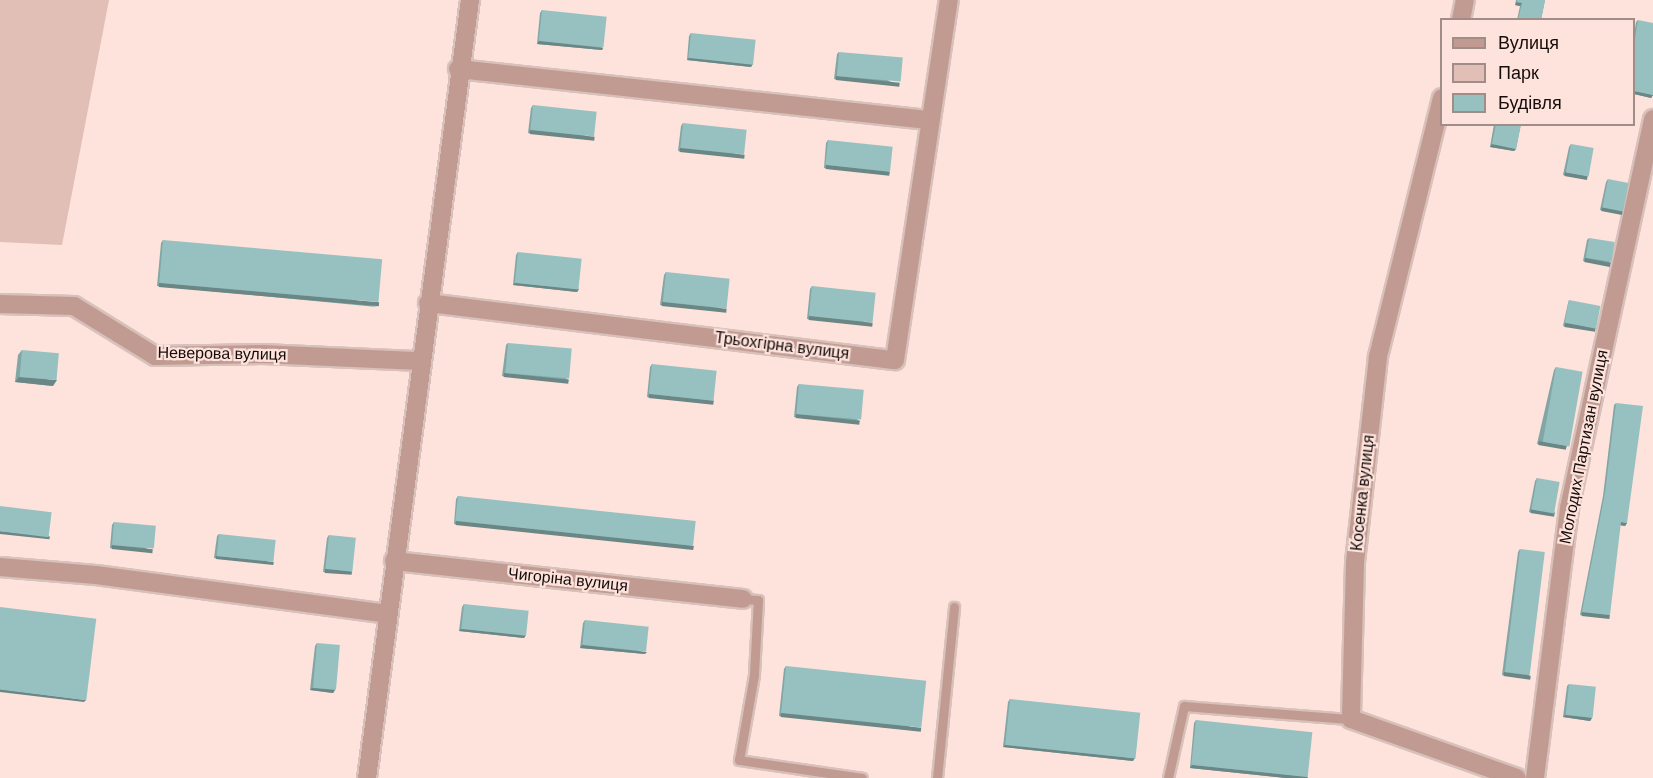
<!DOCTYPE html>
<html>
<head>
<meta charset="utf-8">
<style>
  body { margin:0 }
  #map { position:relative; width:1653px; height:778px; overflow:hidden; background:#fde3dc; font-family:Arial,sans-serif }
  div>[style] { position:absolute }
  .green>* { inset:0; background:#e2bfb6 }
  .roads { filter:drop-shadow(2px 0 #d8c1ba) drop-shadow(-2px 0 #d8c1ba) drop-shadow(0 2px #d8c1ba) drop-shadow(0 -2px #d8c1ba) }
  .service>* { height:9px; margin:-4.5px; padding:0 4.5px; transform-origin:4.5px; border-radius:4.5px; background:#c19b92 }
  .minor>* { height:18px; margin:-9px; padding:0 9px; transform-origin:9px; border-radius:9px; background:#c19b92 }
  .wall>* { inset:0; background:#82a6a5 }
  .shaded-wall>* { inset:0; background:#6a8786; transform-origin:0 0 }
  .building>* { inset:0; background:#97c1c0; transform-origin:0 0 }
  span { translate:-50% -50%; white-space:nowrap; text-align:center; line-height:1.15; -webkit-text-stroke:4.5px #fde3dc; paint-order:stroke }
  .street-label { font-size:16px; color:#160c0a }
  .legend { position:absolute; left:1440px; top:18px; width:195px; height:108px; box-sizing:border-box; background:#fde3dc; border:2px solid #a18d88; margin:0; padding:8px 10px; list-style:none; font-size:18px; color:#160c0a }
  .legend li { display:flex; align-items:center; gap:12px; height:30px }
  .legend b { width:30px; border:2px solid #a18d88 }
</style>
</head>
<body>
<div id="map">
  <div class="green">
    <div style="clip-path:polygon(0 0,109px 0,62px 245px,0 242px)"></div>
  </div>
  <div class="roads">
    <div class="service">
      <div style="left:743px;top:599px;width:15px;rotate:4deg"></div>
      <div style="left:758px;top:600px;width:75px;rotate:93.1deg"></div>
      <div style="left:754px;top:675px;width:86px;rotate:100deg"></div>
      <div style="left:739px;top:760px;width:124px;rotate:8.3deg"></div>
      <div style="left:937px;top:778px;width:172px;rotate:-84.3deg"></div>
      <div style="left:1168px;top:778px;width:74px;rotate:-77.5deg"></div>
      <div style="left:1184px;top:706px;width:168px;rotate:4.5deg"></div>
    </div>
    <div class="minor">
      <div style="left:1461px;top:20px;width:20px;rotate:-79deg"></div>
      <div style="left:458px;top:69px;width:475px;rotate:6.2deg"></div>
      <div style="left:1442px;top:98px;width:267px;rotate:103.9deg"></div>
      <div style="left:1378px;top:357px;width:207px;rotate:96.4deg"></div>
      <div style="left:1355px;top:563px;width:156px;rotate:91.5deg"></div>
      <div style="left:1351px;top:719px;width:176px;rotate:19.6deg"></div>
      <div style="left:428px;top:303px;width:470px;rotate:7deg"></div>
      <div style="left:895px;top:360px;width:364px;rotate:-81.5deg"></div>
      <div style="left:0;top:304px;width:74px;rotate:1.5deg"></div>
      <div style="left:74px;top:306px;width:95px;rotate:31.7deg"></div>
      <div style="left:155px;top:356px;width:108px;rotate:-1.1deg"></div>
      <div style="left:263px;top:354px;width:157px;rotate:2.6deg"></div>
      <div style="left:394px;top:561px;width:351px;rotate:6.2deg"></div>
      <div style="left:0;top:567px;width:96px;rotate:4.8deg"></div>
      <div style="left:96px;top:575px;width:294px;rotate:7.6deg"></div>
      <div style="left:367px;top:778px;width:785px;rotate:-82.46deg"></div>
      <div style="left:1535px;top:778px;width:272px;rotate:-82.8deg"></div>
      <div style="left:1569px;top:508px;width:398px;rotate:-77.8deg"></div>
    </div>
  </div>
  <div class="wall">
    <div style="clip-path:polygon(1516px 0,1545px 0,1541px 20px,1517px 20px,1520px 6px,1515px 5px)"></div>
    <div style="clip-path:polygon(542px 10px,603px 48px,602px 50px,537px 44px,540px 13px)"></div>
    <div style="clip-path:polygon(1638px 20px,1653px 95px,1651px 98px,1634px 94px,1634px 35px,1636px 22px)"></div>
    <div style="clip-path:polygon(691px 33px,751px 67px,687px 60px,689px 36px)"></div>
    <div style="clip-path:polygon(839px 52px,898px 86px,834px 79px,837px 54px)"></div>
    <div style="clip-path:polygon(533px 105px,593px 140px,528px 133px,531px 108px)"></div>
    <div style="clip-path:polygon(683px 123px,743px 158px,678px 151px,681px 126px)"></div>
    <div style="clip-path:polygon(1494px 124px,1521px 124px,1516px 149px,1514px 151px,1490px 147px)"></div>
    <div style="clip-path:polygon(828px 140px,890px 172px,888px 175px,824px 168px,826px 143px)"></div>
    <div style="clip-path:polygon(1571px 144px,1586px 179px,1563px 175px,1569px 147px)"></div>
    <div style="clip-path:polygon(1608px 179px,1621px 214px,1600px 210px,1606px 182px)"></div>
    <div style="clip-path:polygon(1589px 238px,1611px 263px,1609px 266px,1583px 261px,1587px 240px)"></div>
    <div style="clip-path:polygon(163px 240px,377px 307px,157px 286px,161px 243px)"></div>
    <div style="clip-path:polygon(518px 252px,579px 289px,577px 292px,513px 285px,516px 255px)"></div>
    <div style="clip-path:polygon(666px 272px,725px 312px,660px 305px,664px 275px)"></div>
    <div style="clip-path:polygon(812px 286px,871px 326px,807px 319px,810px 289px)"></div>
    <div style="clip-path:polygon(1569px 300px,1594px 331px,1563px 326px,1568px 303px)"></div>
    <div style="clip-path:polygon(508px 343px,569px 380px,567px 383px,502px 376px,506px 345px)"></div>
    <div style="clip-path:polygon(22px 350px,53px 386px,15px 382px,18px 355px)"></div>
    <div style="clip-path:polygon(652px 364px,714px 401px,712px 404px,647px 397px,650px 367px)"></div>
    <div style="clip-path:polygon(1556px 367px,1567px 446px,1565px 449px,1537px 444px,1554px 370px)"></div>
    <div style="clip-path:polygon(799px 384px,860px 421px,858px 424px,794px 417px,797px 387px)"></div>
    <div style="clip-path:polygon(1616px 403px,1627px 523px,1625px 526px,1620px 525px,1608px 618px,1580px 615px,1603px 496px,1614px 405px)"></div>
    <div style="clip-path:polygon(1537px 478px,1555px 513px,1553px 516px,1529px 512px,1535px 481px)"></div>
    <div style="clip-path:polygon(458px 496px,694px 546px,692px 549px,454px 524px,456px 499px)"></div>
    <div style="clip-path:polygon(114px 522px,151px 552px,110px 548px,112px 525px)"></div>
    <div style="clip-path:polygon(219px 534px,272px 564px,214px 558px,217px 536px)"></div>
    <div style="clip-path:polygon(329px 535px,350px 574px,323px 572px,327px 538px)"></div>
    <div style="clip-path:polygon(1520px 549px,1529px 679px,1502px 675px,1518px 552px)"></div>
    <div style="clip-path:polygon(464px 604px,526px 635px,524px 638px,459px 631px,462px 607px)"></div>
    <div style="clip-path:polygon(585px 620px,645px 654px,580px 648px,583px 623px)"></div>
    <div style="clip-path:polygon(317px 643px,335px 690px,333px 693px,310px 690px,315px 646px)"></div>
    <div style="clip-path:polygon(786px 666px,919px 731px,779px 716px,784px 669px)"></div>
    <div style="clip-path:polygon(1569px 684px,1592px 718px,1590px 721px,1563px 717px,1567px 686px)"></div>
    <div style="clip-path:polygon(1010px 699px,1133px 761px,1003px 747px,1008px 702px)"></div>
    <div style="clip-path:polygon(1196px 720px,1308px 777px,1307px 778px,1286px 778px,1190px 768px,1194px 723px)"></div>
  </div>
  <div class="shaded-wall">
    <div style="clip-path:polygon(1517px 2px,1522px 3px,1520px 6px,1515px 5px)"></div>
    <div style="clip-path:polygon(539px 41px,603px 48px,602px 50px,537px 44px)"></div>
    <div style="clip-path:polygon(689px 58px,753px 64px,751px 67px,687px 60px)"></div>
    <div style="left:836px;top:76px;width:64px;height:4px;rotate:6deg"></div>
    <div style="clip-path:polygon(1634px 91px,1653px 95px,1651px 98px,1634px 94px)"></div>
    <div style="left:530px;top:130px;width:65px;height:4px;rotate:6deg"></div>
    <div style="clip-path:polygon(1492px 144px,1516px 149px,1514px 151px,1490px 147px)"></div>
    <div style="left:680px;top:148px;width:65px;height:4px;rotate:6deg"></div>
    <div style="left:826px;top:165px;width:64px;height:4px;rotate:6deg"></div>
    <div style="left:1565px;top:172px;width:23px;height:4px;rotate:10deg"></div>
    <div style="left:1602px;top:207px;width:21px;height:4px;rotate:11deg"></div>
    <div style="left:1585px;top:258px;width:26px;height:4px;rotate:11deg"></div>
    <div style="left:159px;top:283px;width:221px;height:4px;rotate:5deg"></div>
    <div style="clip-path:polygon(515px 283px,579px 289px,577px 292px,513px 285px)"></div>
    <div style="left:662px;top:302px;width:65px;height:4px;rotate:6deg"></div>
    <div style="left:809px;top:316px;width:64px;height:4px;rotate:6deg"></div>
    <div style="left:1565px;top:323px;width:31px;height:4px;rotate:9deg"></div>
    <div style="left:504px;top:373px;width:65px;height:4px;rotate:6deg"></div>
    <div style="clip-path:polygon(19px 377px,57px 380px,53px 386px,15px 382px)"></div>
    <div style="left:649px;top:394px;width:65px;height:4px;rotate:6deg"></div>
    <div style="left:796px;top:414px;width:64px;height:4px;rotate:6deg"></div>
    <div style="left:1539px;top:441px;width:28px;height:4px;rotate:10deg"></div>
    <div style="left:1531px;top:509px;width:24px;height:4px;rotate:9deg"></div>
    <div style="left:456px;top:521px;width:239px;height:4px;rotate:6deg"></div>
    <div style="clip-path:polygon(1621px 522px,1627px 523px,1625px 526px,1619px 525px)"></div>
    <div style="left:0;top:531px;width:50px;height:3px;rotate:6deg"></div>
    <div style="left:112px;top:545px;width:41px;height:4px;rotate:6deg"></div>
    <div style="left:216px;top:556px;width:58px;height:3px;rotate:6deg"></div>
    <div style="left:325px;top:569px;width:27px;height:4px;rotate:4deg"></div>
    <div style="left:1582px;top:612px;width:28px;height:4px;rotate:6deg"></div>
    <div style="clip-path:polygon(461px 629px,526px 635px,524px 638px,459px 631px)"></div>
    <div style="clip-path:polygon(582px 645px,647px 652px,645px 654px,580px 648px)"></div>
    <div style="left:1504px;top:672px;width:27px;height:4px;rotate:8deg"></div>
    <div style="clip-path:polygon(312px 688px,335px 690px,333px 693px,310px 690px)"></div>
    <div style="clip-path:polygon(0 689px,86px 700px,84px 702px,0 692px)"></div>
    <div style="left:781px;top:713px;width:141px;height:4px;rotate:6deg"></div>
    <div style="clip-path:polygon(1565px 715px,1592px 718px,1590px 721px,1563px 717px)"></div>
    <div style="clip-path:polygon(1005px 745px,1135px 758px,1133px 761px,1003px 747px)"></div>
    <div style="clip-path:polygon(1192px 765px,1308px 777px,1307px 778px,1286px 778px,1190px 768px)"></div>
  </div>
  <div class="building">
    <div style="clip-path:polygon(1517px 0,1545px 0,1541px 20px,1518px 20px,1522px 3px,1517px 2px)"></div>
    <div style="left:542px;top:10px;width:65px;height:31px;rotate:6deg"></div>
    <div style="clip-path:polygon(1638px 20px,1653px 23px,1653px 95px,1634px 91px,1634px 45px)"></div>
    <div style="left:691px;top:33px;width:65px;height:25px;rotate:6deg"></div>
    <div style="left:839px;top:52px;width:64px;height:24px;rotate:5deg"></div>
    <div style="left:533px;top:105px;width:64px;height:25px;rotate:6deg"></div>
    <div style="left:683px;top:123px;width:64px;height:25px;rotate:6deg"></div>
    <div style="clip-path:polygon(1496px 124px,1521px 124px,1516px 149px,1492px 144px)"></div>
    <div style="left:828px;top:140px;width:65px;height:25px;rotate:6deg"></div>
    <div style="left:1571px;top:144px;width:23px;height:29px;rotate:10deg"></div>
    <div style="left:1608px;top:179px;width:21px;height:29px;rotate:11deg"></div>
    <div style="left:1589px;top:238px;width:26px;height:20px;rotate:9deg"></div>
    <div style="left:163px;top:240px;width:220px;height:43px;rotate:5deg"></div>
    <div style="left:518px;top:252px;width:64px;height:31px;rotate:6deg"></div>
    <div style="left:666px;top:272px;width:64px;height:30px;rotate:6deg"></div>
    <div style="left:812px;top:286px;width:64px;height:30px;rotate:6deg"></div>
    <div style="left:1569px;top:300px;width:32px;height:23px;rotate:11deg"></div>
    <div style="left:508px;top:343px;width:64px;height:30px;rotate:5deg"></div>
    <div style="left:22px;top:350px;width:37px;height:27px;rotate:5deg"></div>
    <div style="left:652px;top:364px;width:65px;height:30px;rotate:6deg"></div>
    <div style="left:1556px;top:367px;width:27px;height:76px;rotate:10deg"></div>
    <div style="left:799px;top:384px;width:65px;height:30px;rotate:5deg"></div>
    <div style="clip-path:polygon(1616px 403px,1643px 406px,1627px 523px,1621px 522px,1610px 615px,1582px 612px,1605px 493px)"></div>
    <div style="left:1537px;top:478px;width:23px;height:32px;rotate:10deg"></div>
    <div style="left:458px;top:496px;width:239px;height:25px;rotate:6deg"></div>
    <div style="left:0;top:506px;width:52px;height:25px;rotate:7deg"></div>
    <div style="left:114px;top:522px;width:42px;height:23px;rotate:5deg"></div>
    <div style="left:219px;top:534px;width:57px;height:22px;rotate:6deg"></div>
    <div style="left:329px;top:535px;width:27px;height:34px;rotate:6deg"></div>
    <div style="left:1520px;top:549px;width:25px;height:124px;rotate:7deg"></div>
    <div style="left:464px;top:604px;width:65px;height:25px;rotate:6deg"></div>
    <div style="left:0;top:607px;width:97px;height:82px;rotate:7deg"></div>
    <div style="left:585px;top:620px;width:64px;height:25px;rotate:6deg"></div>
    <div style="left:317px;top:643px;width:23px;height:45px;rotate:5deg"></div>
    <div style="left:786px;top:666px;width:141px;height:47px;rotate:6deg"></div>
    <div style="left:1569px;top:684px;width:27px;height:31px;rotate:6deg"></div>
    <div style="left:1010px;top:699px;width:131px;height:46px;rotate:6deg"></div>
    <div style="left:1196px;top:720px;width:117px;height:45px;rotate:6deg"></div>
  </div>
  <div class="street-label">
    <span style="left:782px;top:346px;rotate:7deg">Трьохгірна вулиця</span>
    <span style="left:222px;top:354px;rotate:1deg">Неверова вулиця</span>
    <span style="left:1584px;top:447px;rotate:-79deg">Молодих Партизан вулиця</span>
    <span style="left:1363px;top:493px;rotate:-84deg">Косенка вулиця</span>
    <span style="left:568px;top:580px;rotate:6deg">Чигоріна вулиця</span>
  </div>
  <ul class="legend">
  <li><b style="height:8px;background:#c19b92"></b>Вулиця</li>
  <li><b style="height:16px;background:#e2bfb6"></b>Парк</li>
  <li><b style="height:16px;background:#97c1c0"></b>Будівля</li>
  </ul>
</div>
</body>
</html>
